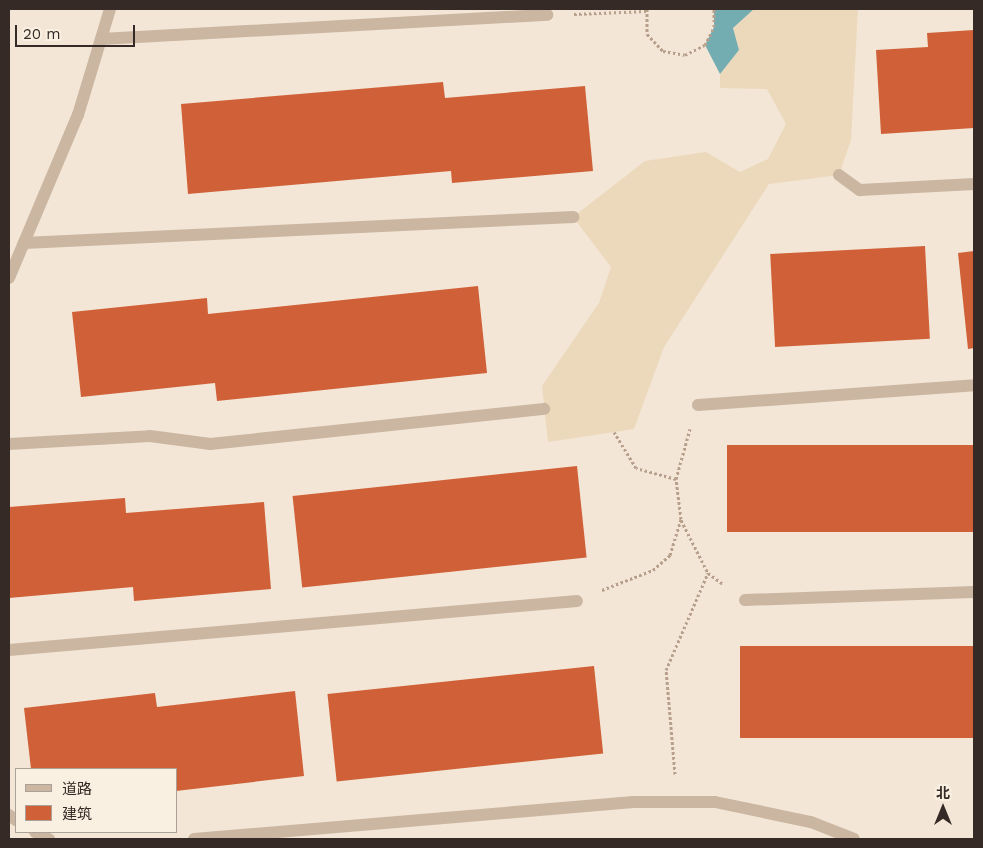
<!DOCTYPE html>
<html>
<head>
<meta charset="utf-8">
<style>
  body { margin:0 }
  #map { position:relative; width:983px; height:848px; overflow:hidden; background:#f3e6d6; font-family:"Work Sans","Noto Sans SC",sans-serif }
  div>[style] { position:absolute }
  .plaza>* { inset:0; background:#ecd8bb }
  .water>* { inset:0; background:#73adb2 }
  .building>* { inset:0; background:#d06037; transform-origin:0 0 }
  .path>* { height:3px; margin-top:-1.5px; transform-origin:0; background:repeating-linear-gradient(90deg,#b79f8c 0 2.5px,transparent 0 5px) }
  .minor>* { height:12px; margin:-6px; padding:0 6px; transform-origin:6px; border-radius:6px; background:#cbb6a1 }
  span { translate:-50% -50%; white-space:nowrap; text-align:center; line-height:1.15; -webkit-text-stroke:4px #faf0e2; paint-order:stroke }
  .frame { position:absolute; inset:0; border:10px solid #352a25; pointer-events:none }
  .legend { position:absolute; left:15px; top:768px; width:162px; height:65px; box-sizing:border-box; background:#faf0e2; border:1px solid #aba196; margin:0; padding:6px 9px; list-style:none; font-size:15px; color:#352a25 }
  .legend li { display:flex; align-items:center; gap:10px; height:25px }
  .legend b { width:25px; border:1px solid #aba196 }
  .north { position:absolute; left:918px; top:783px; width:50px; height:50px; -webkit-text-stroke:4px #faf0e2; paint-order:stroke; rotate:0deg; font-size:14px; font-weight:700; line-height:20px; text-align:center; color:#352a25 }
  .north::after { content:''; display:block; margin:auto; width:18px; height:22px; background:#352a25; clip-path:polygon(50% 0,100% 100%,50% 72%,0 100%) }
  .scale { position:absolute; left:15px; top:25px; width:120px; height:22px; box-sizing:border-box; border:2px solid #352a25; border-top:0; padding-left:6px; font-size:15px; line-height:18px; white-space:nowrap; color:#352a25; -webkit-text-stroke:4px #faf0e2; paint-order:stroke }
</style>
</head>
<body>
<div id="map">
  <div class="plaza">
    <div style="clip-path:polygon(754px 9px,858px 9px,851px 140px,839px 175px,769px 184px,664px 347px,634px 429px,548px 442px,542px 386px,599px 303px,611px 267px,573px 217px,645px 161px,706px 152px,740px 172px,768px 159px,786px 124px,767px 89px,720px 88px,720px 74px,739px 50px,733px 28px)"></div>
  </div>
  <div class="water">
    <div style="clip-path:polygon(714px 9px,754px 9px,733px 28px,739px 50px,720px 74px,705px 45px,714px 27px)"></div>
  </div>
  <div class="building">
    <div style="clip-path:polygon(974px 30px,974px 128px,881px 134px,876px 50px,928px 47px,927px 33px)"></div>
    <div style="clip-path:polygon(443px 82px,445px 98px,585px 86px,593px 171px,452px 183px,451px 171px,188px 194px,181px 104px)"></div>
    <div style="left:925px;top:246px;width:93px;height:155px;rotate:87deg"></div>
    <div style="clip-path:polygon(974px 251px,974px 348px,968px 349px,958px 253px)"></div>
    <div style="clip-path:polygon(478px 286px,487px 373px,217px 401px,215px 383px,81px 397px,72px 312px,207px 298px,208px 314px)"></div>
    <div style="left:974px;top:445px;width:87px;height:247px;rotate:90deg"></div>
    <div style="left:577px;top:466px;width:92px;height:286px;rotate:84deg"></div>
    <div style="clip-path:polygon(125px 498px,126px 513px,264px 502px,271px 589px,134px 601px,133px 587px,9px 598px,9px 507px)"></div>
    <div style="left:974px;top:646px;width:92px;height:234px;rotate:90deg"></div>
    <div style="left:594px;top:666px;width:88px;height:268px;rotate:84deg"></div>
    <div style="clip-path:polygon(295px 691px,304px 776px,176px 791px,176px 769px,31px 769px,24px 708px,155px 693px,157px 707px)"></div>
  </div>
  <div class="path">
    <div style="left:647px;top:9px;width:25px;rotate:90deg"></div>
    <div style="left:647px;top:34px;width:23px;rotate:47deg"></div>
    <div style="left:663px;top:51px;width:22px;rotate:10deg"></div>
    <div style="left:685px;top:55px;width:22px;rotate:-27deg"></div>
    <div style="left:705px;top:45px;width:20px;rotate:-63deg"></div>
    <div style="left:714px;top:27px;width:18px;rotate:-90deg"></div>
    <div style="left:574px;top:14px;width:72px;rotate:-2.4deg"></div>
    <div style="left:676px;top:479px;width:52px;rotate:-74.4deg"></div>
    <div style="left:681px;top:520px;width:59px;rotate:63deg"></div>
    <div style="left:708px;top:573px;width:19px;rotate:36deg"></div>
    <div style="left:602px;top:590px;width:55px;rotate:-21.4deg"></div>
    <div style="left:653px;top:570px;width:23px;rotate:-41deg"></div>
    <div style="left:670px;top:555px;width:38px;rotate:-73deg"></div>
    <div style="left:681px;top:519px;width:40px;rotate:-97.1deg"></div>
    <div style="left:676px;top:479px;width:41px;rotate:-164.6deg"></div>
    <div style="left:636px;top:468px;width:42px;rotate:-121.4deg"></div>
    <div style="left:675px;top:774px;width:104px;rotate:-94.9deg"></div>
    <div style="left:666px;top:670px;width:106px;rotate:-66.6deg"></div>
  </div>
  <div class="minor">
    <div style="left:101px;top:39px;width:447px;rotate:-3.1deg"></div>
    <div style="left:839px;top:175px;width:26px;rotate:36deg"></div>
    <div style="left:860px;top:190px;width:114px;rotate:-3deg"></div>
    <div style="left:24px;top:243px;width:550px;rotate:-2.71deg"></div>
    <div style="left:9px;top:278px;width:177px;rotate:-67.1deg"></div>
    <div style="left:78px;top:115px;width:111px;rotate:-73.2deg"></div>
    <div style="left:698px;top:405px;width:277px;rotate:-4.1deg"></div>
    <div style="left:9px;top:444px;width:141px;rotate:-3.2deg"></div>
    <div style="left:150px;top:436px;width:61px;rotate:7.6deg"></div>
    <div style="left:210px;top:444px;width:336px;rotate:-6deg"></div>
    <div style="left:745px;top:600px;width:229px;rotate:-2deg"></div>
    <div style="left:9px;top:650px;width:570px;rotate:-4.93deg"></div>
    <div style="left:9px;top:815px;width:9px;rotate:36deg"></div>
    <div style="left:35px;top:832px;width:16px;rotate:27deg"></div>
    <div style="left:194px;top:839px;width:441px;rotate:-4.8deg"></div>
    <div style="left:633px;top:802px;width:82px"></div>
    <div style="left:715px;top:802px;width:98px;rotate:11.8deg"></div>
    <div style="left:811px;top:822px;width:46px;rotate:21.6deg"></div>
  </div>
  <div class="frame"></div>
  <ul class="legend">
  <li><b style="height:6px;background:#cbb6a1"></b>道路</li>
  <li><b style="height:14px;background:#d06037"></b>建筑</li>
  </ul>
  <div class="north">北</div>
  <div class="scale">20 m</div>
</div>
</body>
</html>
